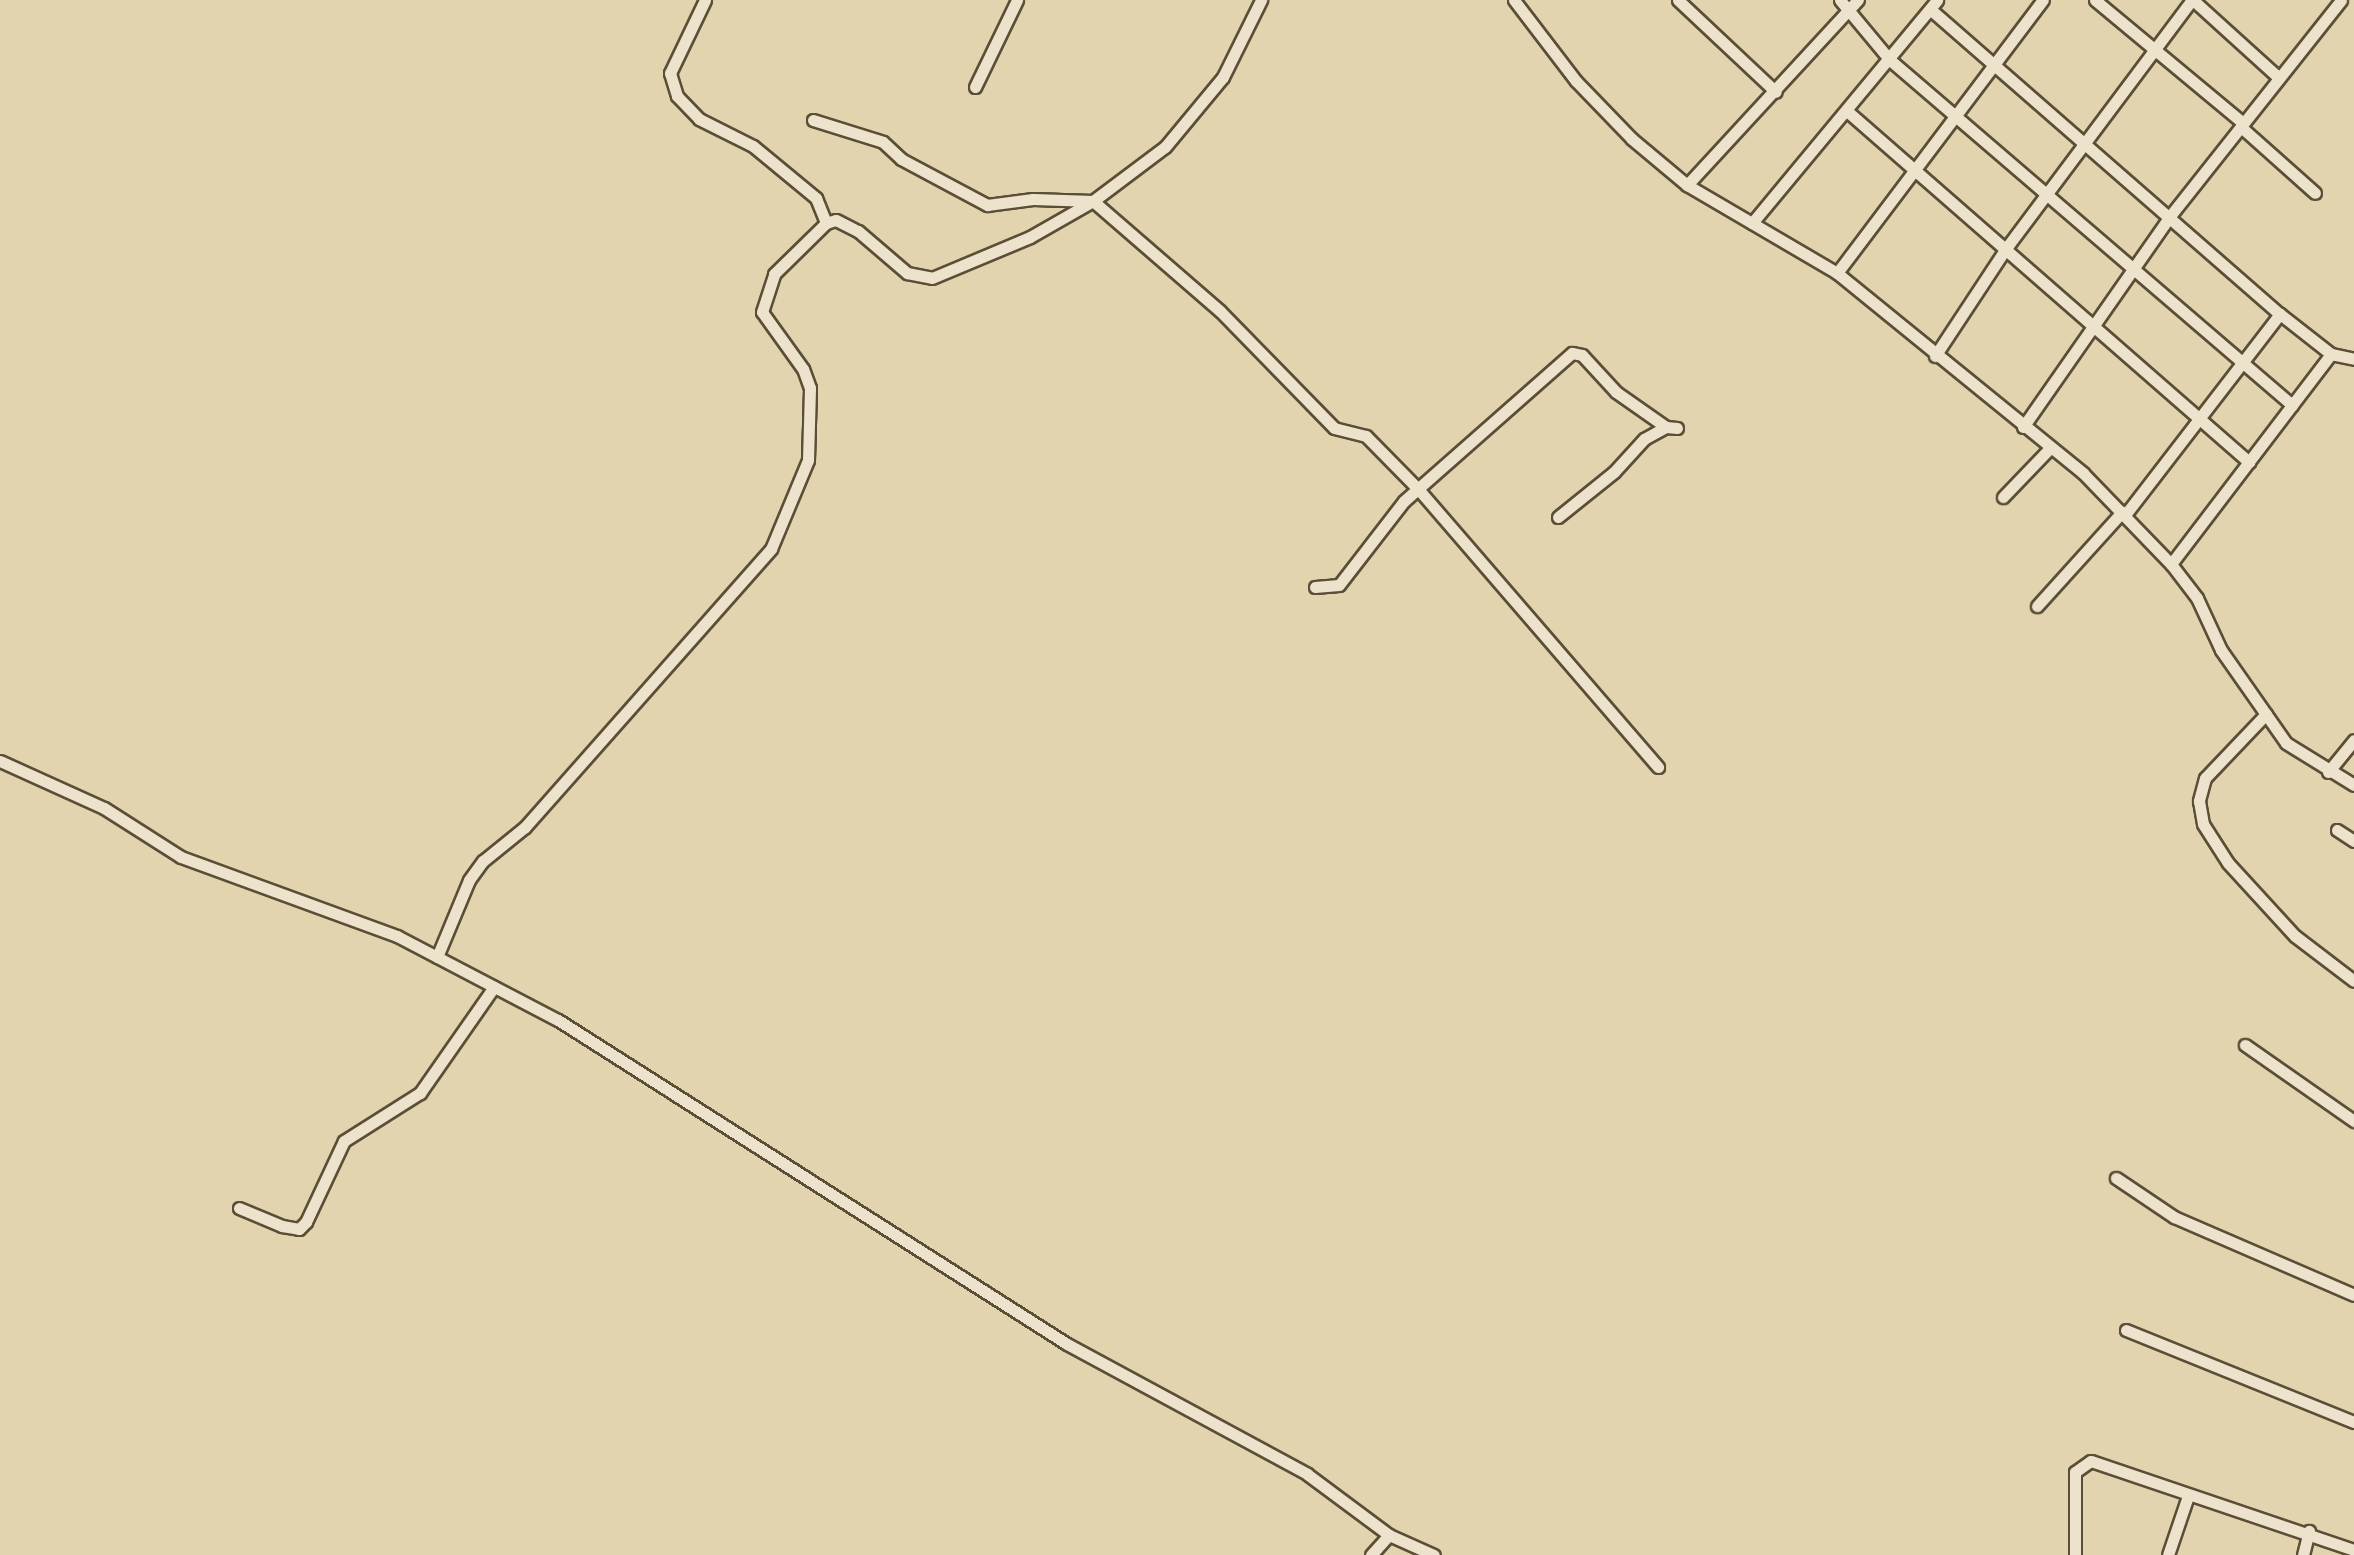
<!DOCTYPE html>
<html>
<head>
<meta charset="utf-8">
<style>
  body { margin:0 }
  #map { position:relative; width:2354px; height:1555px; overflow:hidden; background:#e3d4b0; font-family:"Gentium Book Plus",serif }
  div>[style] { position:absolute }
  .roads { filter:drop-shadow(2px 0 #5b4e36) drop-shadow(-2px 0 #5b4e36) drop-shadow(0 2px #5b4e36) drop-shadow(0 -2px #5b4e36) }
  .minor>* { height:11px; margin:-5.5px; padding:0 5.5px; transform-origin:5.5px; border-radius:5.5px; background:#ede3cc }
  span { translate:-50% -50%; white-space:nowrap; text-align:center; line-height:1.15; -webkit-text-stroke:7px #ede3cc; paint-order:stroke }
</style>
</head>
<body>
<div id="map">
  <div class="roads">
    <div class="minor">
      <div style="left:705px;top:0;width:81px;rotate:115.6deg"></div>
      <div style="left:670px;top:73px;width:24px;rotate:73deg"></div>
      <div style="left:677px;top:96px;width:32px;rotate:46deg"></div>
      <div style="left:699px;top:119px;width:60px;rotate:26.6deg"></div>
      <div style="left:753px;top:146px;width:82px;rotate:39.5deg"></div>
      <div style="left:816px;top:198px;width:27px;rotate:68deg"></div>
      <div style="left:1514px;top:0;width:102px;rotate:52.6deg"></div>
      <div style="left:1576px;top:81px;width:81px;rotate:46deg"></div>
      <div style="left:1632px;top:139px;width:72px;rotate:39.9deg"></div>
      <div style="left:1687px;top:185px;width:174px;rotate:30.4deg"></div>
      <div style="left:1837px;top:273px;width:317px;rotate:39.1deg"></div>
      <div style="left:2083px;top:473px;width:127px;rotate:46deg"></div>
      <div style="left:2171px;top:564px;width:43px;rotate:52.6deg"></div>
      <div style="left:2197px;top:598px;width:57px;rotate:65.2deg"></div>
      <div style="left:2221px;top:650px;width:113px;rotate:55deg"></div>
      <div style="left:2286px;top:743px;width:80px;rotate:31.7deg"></div>
      <div style="left:1678px;top:0;width:134px;rotate:43.2deg"></div>
      <div style="left:1840px;top:0;width:78px;rotate:50.2deg"></div>
      <div style="left:1890px;top:60px;width:530px;rotate:40.64deg"></div>
      <div style="left:2095px;top:0;width:192px;rotate:39.7deg"></div>
      <div style="left:2193px;top:0;width:116px;rotate:42.2deg"></div>
      <div style="left:1930px;top:9px;width:464px;rotate:41.1deg"></div>
      <div style="left:2280px;top:314px;width:65px;rotate:38.1deg"></div>
      <div style="left:2331px;top:354px;width:24px;rotate:12deg"></div>
      <div style="left:975px;top:87px;width:97px;rotate:-64.2deg"></div>
      <div style="left:1847px;top:111px;width:534px;rotate:41.13deg"></div>
      <div style="left:813px;top:120px;width:73px;rotate:17.4deg"></div>
      <div style="left:883px;top:142px;width:25px;rotate:43deg"></div>
      <div style="left:901px;top:159px;width:98px;rotate:28.1deg"></div>
      <div style="left:987px;top:205px;width:46px;rotate:-7.4deg"></div>
      <div style="left:1033px;top:199px;width:60px;rotate:1.9deg"></div>
      <div style="left:1093px;top:201px;width:168px;rotate:40.9deg"></div>
      <div style="left:1220px;top:311px;width:163px;rotate:45.7deg"></div>
      <div style="left:1334px;top:428px;width:33px;rotate:14deg"></div>
      <div style="left:1366px;top:436px;width:76px;rotate:45.5deg"></div>
      <div style="left:1419px;top:490px;width:366px;rotate:49.2deg"></div>
      <div style="left:2241px;top:127px;width:99px;rotate:41.7deg"></div>
      <div style="left:1687px;top:185px;width:252px;rotate:-47.3deg"></div>
      <div style="left:1752px;top:223px;width:290px;rotate:-50.3deg"></div>
      <div style="left:1837px;top:273px;width:342px;rotate:-53deg"></div>
      <div style="left:1935px;top:356px;width:131px;rotate:-56.6deg"></div>
      <div style="left:2007px;top:247px;width:309px;rotate:-53.2deg"></div>
      <div style="left:2023px;top:427px;width:257px;rotate:-55.1deg"></div>
      <div style="left:2170px;top:216px;width:275px;rotate:-51.6deg"></div>
      <div style="left:2003px;top:497px;width:68px;rotate:-46.2deg"></div>
      <div style="left:2125px;top:515px;width:254px;rotate:-52.4deg"></div>
      <div style="left:1558px;top:517px;width:72px;rotate:-38.8deg"></div>
      <div style="left:1614px;top:472px;width:45px;rotate:-47.7deg"></div>
      <div style="left:1644px;top:439px;width:25px;rotate:-29deg"></div>
      <div style="left:2171px;top:564px;width:264px;rotate:-52.7deg"></div>
      <div style="left:1315px;top:587px;width:24px;rotate:-5deg"></div>
      <div style="left:1339px;top:585px;width:106px;rotate:-52.3deg"></div>
      <div style="left:1404px;top:501px;width:224px;rotate:-41.4deg"></div>
      <div style="left:1572px;top:353px;width:10px;rotate:11deg"></div>
      <div style="left:1582px;top:355px;width:50px;rotate:47.4deg"></div>
      <div style="left:1616px;top:392px;width:61px;rotate:35deg"></div>
      <div style="left:1666px;top:427px;width:11px;rotate:5deg"></div>
      <div style="left:2037px;top:606px;width:127px;rotate:-47.9deg"></div>
      <div style="left:2266px;top:714px;width:88px;rotate:133.6deg"></div>
      <div style="left:2205px;top:778px;width:24px;rotate:105deg"></div>
      <div style="left:2199px;top:801px;width:23px;rotate:80deg"></div>
      <div style="left:2203px;top:824px;width:46px;rotate:57.3deg"></div>
      <div style="left:2228px;top:863px;width:99px;rotate:47.5deg"></div>
      <div style="left:2295px;top:936px;width:74px;rotate:37.3deg"></div>
      <div style="left:0;top:761px;width:114px;rotate:24.3deg"></div>
      <div style="left:104px;top:808px;width:91px;rotate:32.5deg"></div>
      <div style="left:181px;top:857px;width:230px;rotate:20.1deg"></div>
      <div style="left:397px;top:936px;width:182px;rotate:27.6deg"></div>
      <div style="left:558px;top:1020px;width:603px;rotate:32.48deg"></div>
      <div style="left:1067px;top:1344px;width:273px;rotate:28.4deg"></div>
      <div style="left:1307px;top:1474px;width:102px;rotate:36.6deg"></div>
      <div style="left:1389px;top:1535px;width:49px;rotate:24deg"></div>
      <div style="left:2328px;top:772px;width:41px;rotate:-50.9deg"></div>
      <div style="left:2337px;top:830px;width:20px;rotate:33deg"></div>
      <div style="left:437px;top:957px;width:83px;rotate:-67.4deg"></div>
      <div style="left:469px;top:880px;width:24px;rotate:-54deg"></div>
      <div style="left:483px;top:861px;width:54px;rotate:-39deg"></div>
      <div style="left:525px;top:827px;width:371px;rotate:-48.5deg"></div>
      <div style="left:771px;top:549px;width:96px;rotate:-67.4deg"></div>
      <div style="left:808px;top:460px;width:72px;rotate:-88.4deg"></div>
      <div style="left:810px;top:388px;width:20px;rotate:-110deg"></div>
      <div style="left:803px;top:369px;width:70px;rotate:-125.7deg"></div>
      <div style="left:762px;top:312px;width:40px;rotate:-72deg"></div>
      <div style="left:774px;top:274px;width:73px;rotate:-44.4deg"></div>
      <div style="left:826px;top:223px;width:10px;rotate:-17deg"></div>
      <div style="left:836px;top:220px;width:25px;rotate:27deg"></div>
      <div style="left:858px;top:231px;width:65px;rotate:40.6deg"></div>
      <div style="left:907px;top:273px;width:25px;rotate:11deg"></div>
      <div style="left:932px;top:278px;width:106px;rotate:-22.7deg"></div>
      <div style="left:1030px;top:237px;width:73px;rotate:-29.7deg"></div>
      <div style="left:1093px;top:201px;width:90px;rotate:-36.9deg"></div>
      <div style="left:1165px;top:147px;width:91px;rotate:-50.4deg"></div>
      <div style="left:1223px;top:77px;width:86px;rotate:-63.7deg"></div>
      <div style="left:2245px;top:1045px;width:133px;rotate:34.9deg"></div>
      <div style="left:2116px;top:1178px;width:70px;rotate:33.9deg"></div>
      <div style="left:2174px;top:1217px;width:196px;rotate:23.4deg"></div>
      <div style="left:239px;top:1208px;width:47px;rotate:22.7deg"></div>
      <div style="left:282px;top:1226px;width:17px;rotate:10deg"></div>
      <div style="left:299px;top:1229px;width:10px;rotate:-45deg"></div>
      <div style="left:306px;top:1222px;width:89px;rotate:-64.9deg"></div>
      <div style="left:344px;top:1141px;width:90px;rotate:-32.3deg"></div>
      <div style="left:420px;top:1093px;width:129px;rotate:-55.1deg"></div>
      <div style="left:2126px;top:1330px;width:246px;rotate:22deg"></div>
      <div style="left:1371px;top:1555px;width:27px;rotate:-48deg"></div>
      <div style="left:2075px;top:1555px;width:83px;rotate:-90deg"></div>
      <div style="left:2075px;top:1472px;width:19px;rotate:-35deg"></div>
      <div style="left:2091px;top:1461px;width:278px;rotate:18.7deg"></div>
      <div style="left:2168px;top:1555px;width:62px;rotate:-71.3deg"></div>
      <div style="left:2303px;top:1555px;width:25px;rotate:-76deg"></div>
    </div>
  </div>
</div>
</body>
</html>
